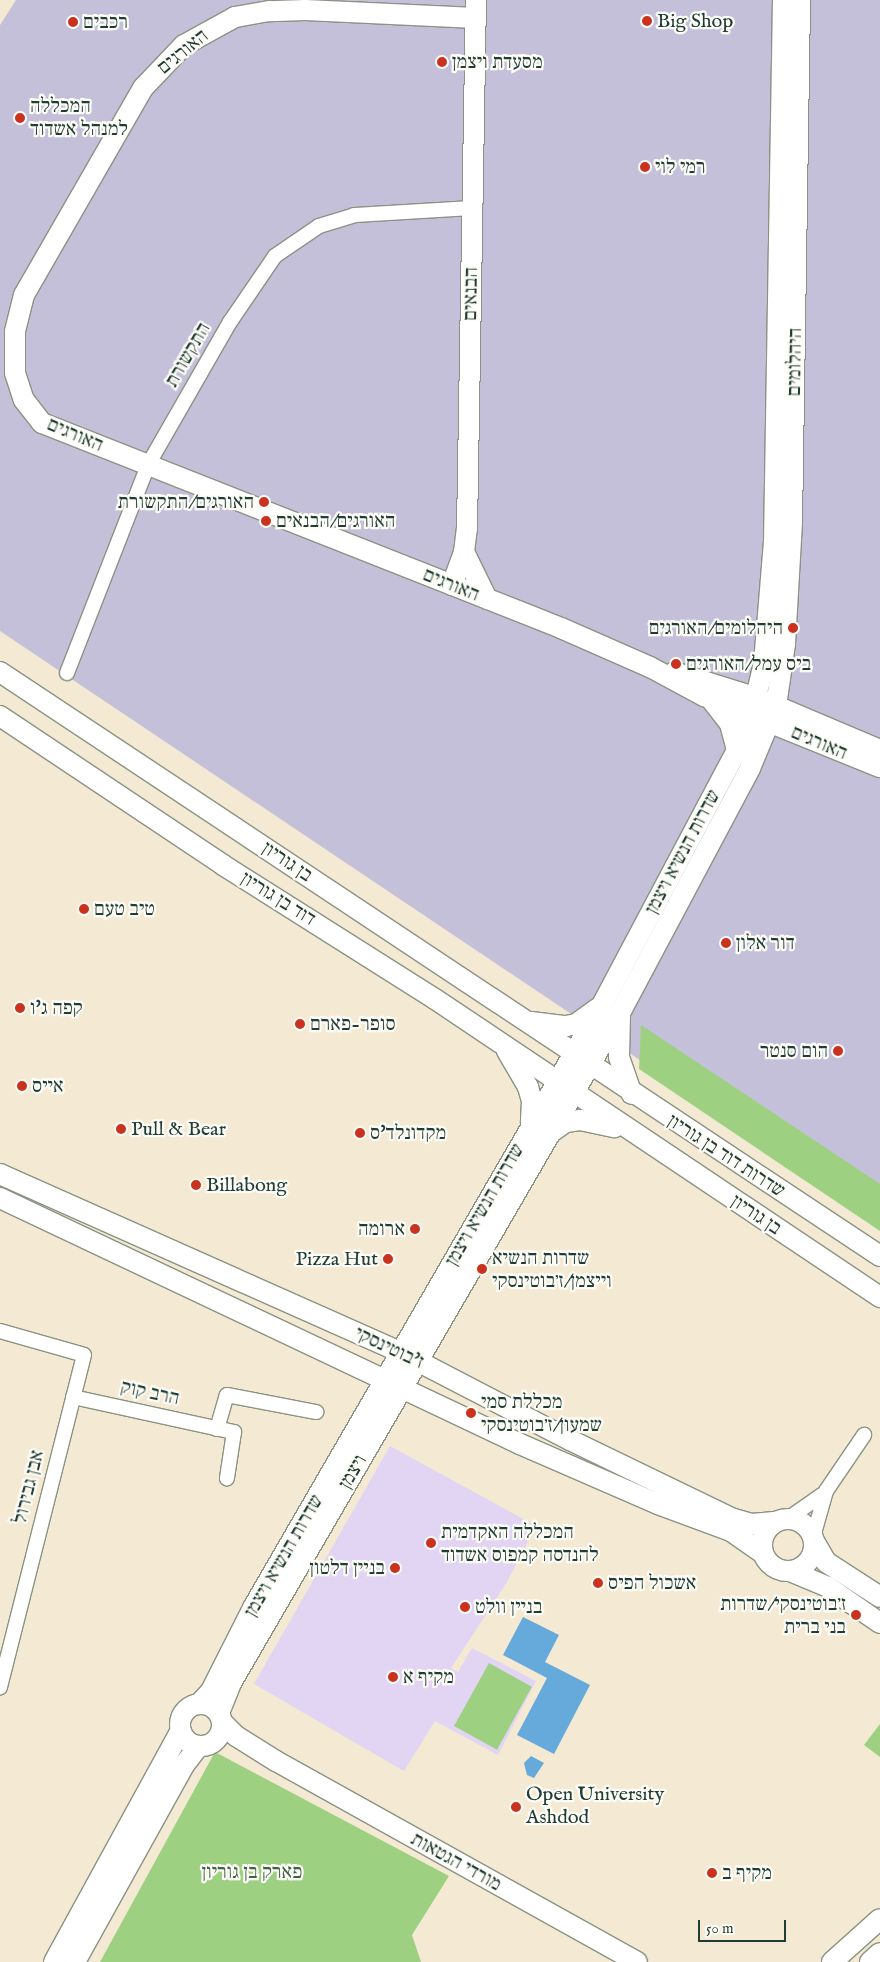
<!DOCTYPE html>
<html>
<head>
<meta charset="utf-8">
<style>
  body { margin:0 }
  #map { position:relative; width:880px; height:1962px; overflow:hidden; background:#f4e9d2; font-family:"IM FELL English","Frank Ruhl Libre",serif }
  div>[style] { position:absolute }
  .built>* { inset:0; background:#e2d4f3 }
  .industrial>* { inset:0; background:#c5c0da }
  .green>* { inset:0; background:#9dd181; transform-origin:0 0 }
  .water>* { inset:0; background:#66a9db }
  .roads { filter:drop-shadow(1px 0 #8a9383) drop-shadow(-1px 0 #8a9383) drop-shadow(0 1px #8a9383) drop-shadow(0 -1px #8a9383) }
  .street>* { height:14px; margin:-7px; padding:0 7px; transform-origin:7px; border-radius:7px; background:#fff }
  .secondary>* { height:20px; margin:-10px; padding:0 10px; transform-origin:10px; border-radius:10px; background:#fff }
  .secondary>.ring { margin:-10px; padding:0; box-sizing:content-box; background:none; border:20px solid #fff; border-radius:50% }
  .dots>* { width:14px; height:14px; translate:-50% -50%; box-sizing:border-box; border:2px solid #fdfcf7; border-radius:50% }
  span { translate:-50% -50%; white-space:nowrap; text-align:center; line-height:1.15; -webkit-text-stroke:4.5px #fdfcf7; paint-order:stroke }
  .poi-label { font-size:20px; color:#1f3d34 }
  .left { translate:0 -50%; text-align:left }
  .right { translate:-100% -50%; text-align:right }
  .street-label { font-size:20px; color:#1f3d34 }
  .park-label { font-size:20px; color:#3e6247 }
  .scale { position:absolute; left:698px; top:1920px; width:88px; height:22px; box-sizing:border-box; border:2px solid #1f3d34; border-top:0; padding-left:6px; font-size:15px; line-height:18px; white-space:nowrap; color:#1f3d34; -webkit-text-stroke:4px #fdfcf7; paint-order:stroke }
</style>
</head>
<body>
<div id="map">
  <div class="built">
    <div style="clip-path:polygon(390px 1446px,536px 1526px,507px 1582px,451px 1668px,458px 1672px,472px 1648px,536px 1681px,498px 1755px,435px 1721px,404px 1771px,254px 1684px)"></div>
  </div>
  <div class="industrial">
    <div style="clip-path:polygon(16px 0,880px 0,880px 1221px,0 631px,0 25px)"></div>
  </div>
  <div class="green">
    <div style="clip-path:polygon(641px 1025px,880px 1184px,880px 1231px,639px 1069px)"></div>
    <div style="left:489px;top:1663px;width:49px;height:72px;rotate:29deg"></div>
    <div style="clip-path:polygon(880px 1724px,880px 1757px,864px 1745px)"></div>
    <div style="clip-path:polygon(215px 1752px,449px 1876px,412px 1935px,421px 1962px,100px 1962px)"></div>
  </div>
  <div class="water">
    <div style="clip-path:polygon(523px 1617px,559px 1635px,545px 1662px,590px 1685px,554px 1754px,517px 1735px,547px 1678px,503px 1655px)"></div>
    <div style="clip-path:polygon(531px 1756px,544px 1763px,534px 1778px,527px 1775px,524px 1763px)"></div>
  </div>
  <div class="roads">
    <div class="street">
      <div style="left:67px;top:673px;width:223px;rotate:-68.7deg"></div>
      <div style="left:148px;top:465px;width:165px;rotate:-60.2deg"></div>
      <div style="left:230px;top:322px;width:80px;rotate:-55.7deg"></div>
      <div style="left:275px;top:256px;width:53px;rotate:-34.3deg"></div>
      <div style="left:319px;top:226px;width:37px;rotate:-17deg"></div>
      <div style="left:354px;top:215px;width:119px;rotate:-3.4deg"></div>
      <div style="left:0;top:1331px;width:87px;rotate:15.9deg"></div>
      <div style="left:84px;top:1355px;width:343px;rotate:104.2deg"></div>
      <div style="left:73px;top:1397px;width:165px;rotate:12.3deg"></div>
      <div style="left:234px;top:1432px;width:47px;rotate:98.7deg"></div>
      <div style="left:217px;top:1429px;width:35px;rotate:-74deg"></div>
      <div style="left:227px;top:1395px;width:91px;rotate:10.8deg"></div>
      <div style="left:789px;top:1518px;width:40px;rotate:-34.9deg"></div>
      <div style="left:813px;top:1537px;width:48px;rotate:-74.2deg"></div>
      <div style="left:826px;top:1491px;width:68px;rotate:-55.8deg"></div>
    </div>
    <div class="secondary">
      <div style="left:476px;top:18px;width:171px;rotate:-177.3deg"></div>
      <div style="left:305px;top:10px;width:36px;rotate:178deg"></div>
      <div style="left:269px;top:11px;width:35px;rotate:170deg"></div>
      <div style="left:235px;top:17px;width:58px;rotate:151.2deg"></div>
      <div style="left:184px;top:45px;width:59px;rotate:133.6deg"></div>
      <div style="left:143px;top:88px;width:239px;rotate:119.9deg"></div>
      <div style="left:24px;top:295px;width:38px;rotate:104deg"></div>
      <div style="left:15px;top:332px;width:41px;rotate:90deg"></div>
      <div style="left:15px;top:373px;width:28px;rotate:72deg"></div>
      <div style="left:24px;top:400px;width:29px;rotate:52deg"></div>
      <div style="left:42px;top:423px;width:558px;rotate:21.55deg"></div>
      <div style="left:561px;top:628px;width:97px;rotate:23.7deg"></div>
      <div style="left:650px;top:667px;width:61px;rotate:28.2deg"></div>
      <div style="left:704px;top:696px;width:190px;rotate:22deg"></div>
      <div style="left:464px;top:552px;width:52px;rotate:63.9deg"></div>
      <div style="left:452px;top:585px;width:35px;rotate:-70deg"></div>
      <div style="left:464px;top:552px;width:23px;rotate:-83deg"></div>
      <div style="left:467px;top:529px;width:529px;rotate:-89.03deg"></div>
      <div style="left:0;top:672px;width:1056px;rotate:33.57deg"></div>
      <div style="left:674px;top:672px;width:87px;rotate:17.4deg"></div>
      <div style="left:757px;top:698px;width:134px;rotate:22.9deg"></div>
      <div style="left:710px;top:698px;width:33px;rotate:52deg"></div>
      <div style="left:730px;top:724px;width:27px;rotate:75deg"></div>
      <div style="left:0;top:716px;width:268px;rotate:33.7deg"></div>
      <div style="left:223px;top:865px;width:251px;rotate:32.3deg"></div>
      <div style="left:435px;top:999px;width:536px;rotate:33.81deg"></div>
      <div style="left:620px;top:1016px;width:41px;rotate:91.4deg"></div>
      <div style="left:619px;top:1057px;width:39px;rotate:71deg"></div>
      <div style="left:531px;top:1022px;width:35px;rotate:7deg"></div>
      <div style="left:566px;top:1026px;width:10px;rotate:-11deg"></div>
      <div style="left:576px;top:1024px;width:26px;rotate:-36deg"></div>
      <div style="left:507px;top:1051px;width:42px;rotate:59.7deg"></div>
      <div style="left:528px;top:1087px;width:15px;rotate:74deg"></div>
      <div style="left:532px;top:1101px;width:22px;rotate:93deg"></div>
      <div style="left:550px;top:1133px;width:19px;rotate:-35deg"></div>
      <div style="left:566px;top:1122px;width:14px;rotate:-8deg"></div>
      <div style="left:580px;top:1120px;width:35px;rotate:12deg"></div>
      <div style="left:0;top:1174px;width:440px;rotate:24deg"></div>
      <div style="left:402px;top:1353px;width:189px;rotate:27.4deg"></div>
      <div style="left:570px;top:1440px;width:179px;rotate:25.8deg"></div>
      <div style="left:731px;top:1518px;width:22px;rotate:16deg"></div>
      <div style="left:752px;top:1524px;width:22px;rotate:-5deg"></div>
      <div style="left:0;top:1198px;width:575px;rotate:25.32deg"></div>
      <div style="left:520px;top:1444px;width:150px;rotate:23.5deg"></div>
      <div style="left:658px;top:1504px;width:78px;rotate:20.3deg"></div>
      <div style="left:731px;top:1531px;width:39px;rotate:35deg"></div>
      <div class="ring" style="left:762px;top:1519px;width:32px;height:32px"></div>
      <div style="left:814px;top:1541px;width:24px;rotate:60deg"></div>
      <div style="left:826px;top:1562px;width:64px;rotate:32.9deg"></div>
      <div style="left:790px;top:1571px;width:41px;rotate:22.8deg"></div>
      <div style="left:828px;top:1587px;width:63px;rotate:34.7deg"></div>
      <div class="ring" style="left:180px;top:1704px;width:22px;height:22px"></div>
      <div style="left:199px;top:1704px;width:18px;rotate:-47deg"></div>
      <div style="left:211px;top:1691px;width:95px;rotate:-63.2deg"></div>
      <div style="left:254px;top:1606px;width:694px;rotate:-59.93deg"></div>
      <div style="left:602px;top:1005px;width:289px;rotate:-62.1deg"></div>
      <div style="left:737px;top:750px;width:39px;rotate:-67deg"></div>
      <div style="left:752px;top:714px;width:52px;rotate:-76.8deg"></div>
      <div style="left:764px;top:663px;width:121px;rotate:-85.3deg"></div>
      <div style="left:774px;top:542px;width:542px;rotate:-89.05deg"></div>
      <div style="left:219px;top:1713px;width:32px;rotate:-68deg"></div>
      <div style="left:231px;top:1683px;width:775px;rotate:-59.86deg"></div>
      <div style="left:620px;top:1013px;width:277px;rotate:-62deg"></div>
      <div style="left:750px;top:768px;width:67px;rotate:-67.2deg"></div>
      <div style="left:776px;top:706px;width:63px;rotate:-81.7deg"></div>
      <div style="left:785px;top:644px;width:121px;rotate:-86.7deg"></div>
      <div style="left:792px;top:523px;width:523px;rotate:-89.12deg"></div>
      <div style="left:223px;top:1723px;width:18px;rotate:45deg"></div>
      <div style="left:236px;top:1736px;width:47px;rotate:32deg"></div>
      <div style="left:276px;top:1761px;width:413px;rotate:29.1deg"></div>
      <div style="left:54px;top:1962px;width:264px;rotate:-61.3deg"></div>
      <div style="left:75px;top:1962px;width:225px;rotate:-61deg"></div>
      <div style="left:184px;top:1765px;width:24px;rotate:-52deg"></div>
      <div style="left:832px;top:1962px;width:64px;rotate:-41.9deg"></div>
      <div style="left:870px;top:1962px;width:13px;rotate:-42deg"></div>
    </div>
  </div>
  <div class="dots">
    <div style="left:647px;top:21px;background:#c8321e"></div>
    <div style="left:73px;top:22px;background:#c8321e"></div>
    <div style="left:442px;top:62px;background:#c8321e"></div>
    <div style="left:20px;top:118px;background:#c8321e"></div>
    <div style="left:645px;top:167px;background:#c8321e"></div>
    <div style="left:264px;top:502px;background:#c8321e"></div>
    <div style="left:266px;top:521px;background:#c8321e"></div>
    <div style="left:793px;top:628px;background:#c8321e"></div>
    <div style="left:676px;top:664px;background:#c8321e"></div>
    <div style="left:84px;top:909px;background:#c8321e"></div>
    <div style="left:726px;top:943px;background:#c8321e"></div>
    <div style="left:20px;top:1008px;background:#c8321e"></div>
    <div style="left:300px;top:1024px;background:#c8321e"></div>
    <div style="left:838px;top:1051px;background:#c8321e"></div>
    <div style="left:22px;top:1086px;background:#c8321e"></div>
    <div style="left:121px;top:1129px;background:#c8321e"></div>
    <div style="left:360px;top:1133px;background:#c8321e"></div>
    <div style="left:196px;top:1185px;background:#c8321e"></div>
    <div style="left:415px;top:1229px;background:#c8321e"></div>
    <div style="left:388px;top:1259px;background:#c8321e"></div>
    <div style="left:482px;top:1269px;background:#c8321e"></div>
    <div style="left:471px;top:1413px;background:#c8321e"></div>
    <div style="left:431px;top:1543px;background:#c8321e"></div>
    <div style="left:395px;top:1568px;background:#c8321e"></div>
    <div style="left:598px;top:1583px;background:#c8321e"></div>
    <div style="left:465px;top:1607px;background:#c8321e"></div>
    <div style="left:856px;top:1615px;background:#c8321e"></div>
    <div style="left:393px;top:1677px;background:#c8321e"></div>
    <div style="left:516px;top:1807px;background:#c8321e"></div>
    <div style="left:712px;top:1873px;background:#c8321e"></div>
  </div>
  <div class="poi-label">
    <span class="left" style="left:657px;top:21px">Big Shop</span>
    <span class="left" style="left:83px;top:22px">רכבים</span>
    <span class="left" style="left:452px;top:62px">מסעדת ויצמן</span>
    <span class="left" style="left:30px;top:118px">המכללה<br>למנהל אשדוד</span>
    <span class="left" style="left:655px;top:167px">רמי לוי</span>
    <span class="right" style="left:254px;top:502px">האורגים/התקשורת</span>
    <span class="left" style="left:276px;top:521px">האורגים/הבנאים</span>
    <span class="right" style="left:783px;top:628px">היהלומים/האורגים</span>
    <span class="left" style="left:686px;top:664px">ביס עמל/האורגים</span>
    <span class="left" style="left:94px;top:909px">טיב טעם</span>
    <span class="left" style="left:736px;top:943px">דור אלון</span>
    <span class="left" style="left:30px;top:1008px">קפה ג'ו</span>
    <span class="left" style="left:310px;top:1024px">סופר-פארם</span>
    <span class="right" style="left:828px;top:1051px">הום סנטר</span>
    <span class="left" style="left:32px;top:1086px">אייס</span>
    <span class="left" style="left:131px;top:1129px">Pull &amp; Bear</span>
    <span class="left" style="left:370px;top:1133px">מקדונלד'ס</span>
    <span class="left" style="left:206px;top:1185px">Billabong</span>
    <span class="right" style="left:405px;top:1229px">ארומה</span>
    <span class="left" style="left:492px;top:1270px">שדרות הנשיא<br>וייצמן/ז׳בוטינסקי</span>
    <span class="right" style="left:378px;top:1259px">Pizza Hut</span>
    <span class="left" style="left:481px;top:1414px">מכללת סמי<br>שמעון/ז׳בוטינסקי</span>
    <span class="left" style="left:441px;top:1544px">המכללה האקדמית<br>להנדסה קמפוס אשדוד</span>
    <span class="right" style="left:385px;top:1568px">בניין דלטון</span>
    <span class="left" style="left:608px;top:1583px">אשכול הפיס</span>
    <span class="right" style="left:846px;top:1616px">ז׳בוטינסקי/שדרות<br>בני ברית</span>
    <span class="left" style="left:475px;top:1607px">בניין וולט</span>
    <span class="left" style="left:403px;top:1677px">מקיף א</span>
    <span class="left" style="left:526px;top:1806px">Open University<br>Ashdod</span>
    <span class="left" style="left:722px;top:1873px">מקיף ב</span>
  </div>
  <div class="street-label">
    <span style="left:183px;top:52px;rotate:-39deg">האורגים</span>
    <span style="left:471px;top:294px;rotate:-89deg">הבנאים</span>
    <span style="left:188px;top:355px;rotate:-60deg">התקשורת</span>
    <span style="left:795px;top:362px;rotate:-89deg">היהלומים</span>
    <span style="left:75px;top:435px;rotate:23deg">האורגים</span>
    <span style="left:451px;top:585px;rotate:22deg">האורגים</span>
    <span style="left:819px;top:743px;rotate:23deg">האורגים</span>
    <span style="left:683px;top:852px;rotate:-62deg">שדרות הנשיא ויצמן</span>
    <span style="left:287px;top:862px;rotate:34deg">בן גוריון</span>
    <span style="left:278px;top:899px;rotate:32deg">דוד בן גוריון</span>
    <span style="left:726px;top:1156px;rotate:33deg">שדרות דוד בן גוריון</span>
    <span style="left:485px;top:1205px;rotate:-60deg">שדרות הנשיא ויצמן</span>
    <span style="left:756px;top:1215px;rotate:34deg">בן גוריון</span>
    <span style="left:389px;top:1348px;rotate:25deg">ז'בוטינסקי</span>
    <span style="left:150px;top:1393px;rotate:12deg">הרב קוק</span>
    <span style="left:353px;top:1472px;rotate:-60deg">ויצמן</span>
    <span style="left:29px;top:1487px;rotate:-76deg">אבן גבירול</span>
    <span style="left:284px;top:1556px;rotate:-60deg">שדרות הנשיא ויצמן</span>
    <span style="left:456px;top:1862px;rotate:29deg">מורדי הגטאות</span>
  </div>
  <div class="park-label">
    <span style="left:252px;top:1872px">פארק בן גוריון</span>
  </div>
  <div class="scale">50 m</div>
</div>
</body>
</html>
